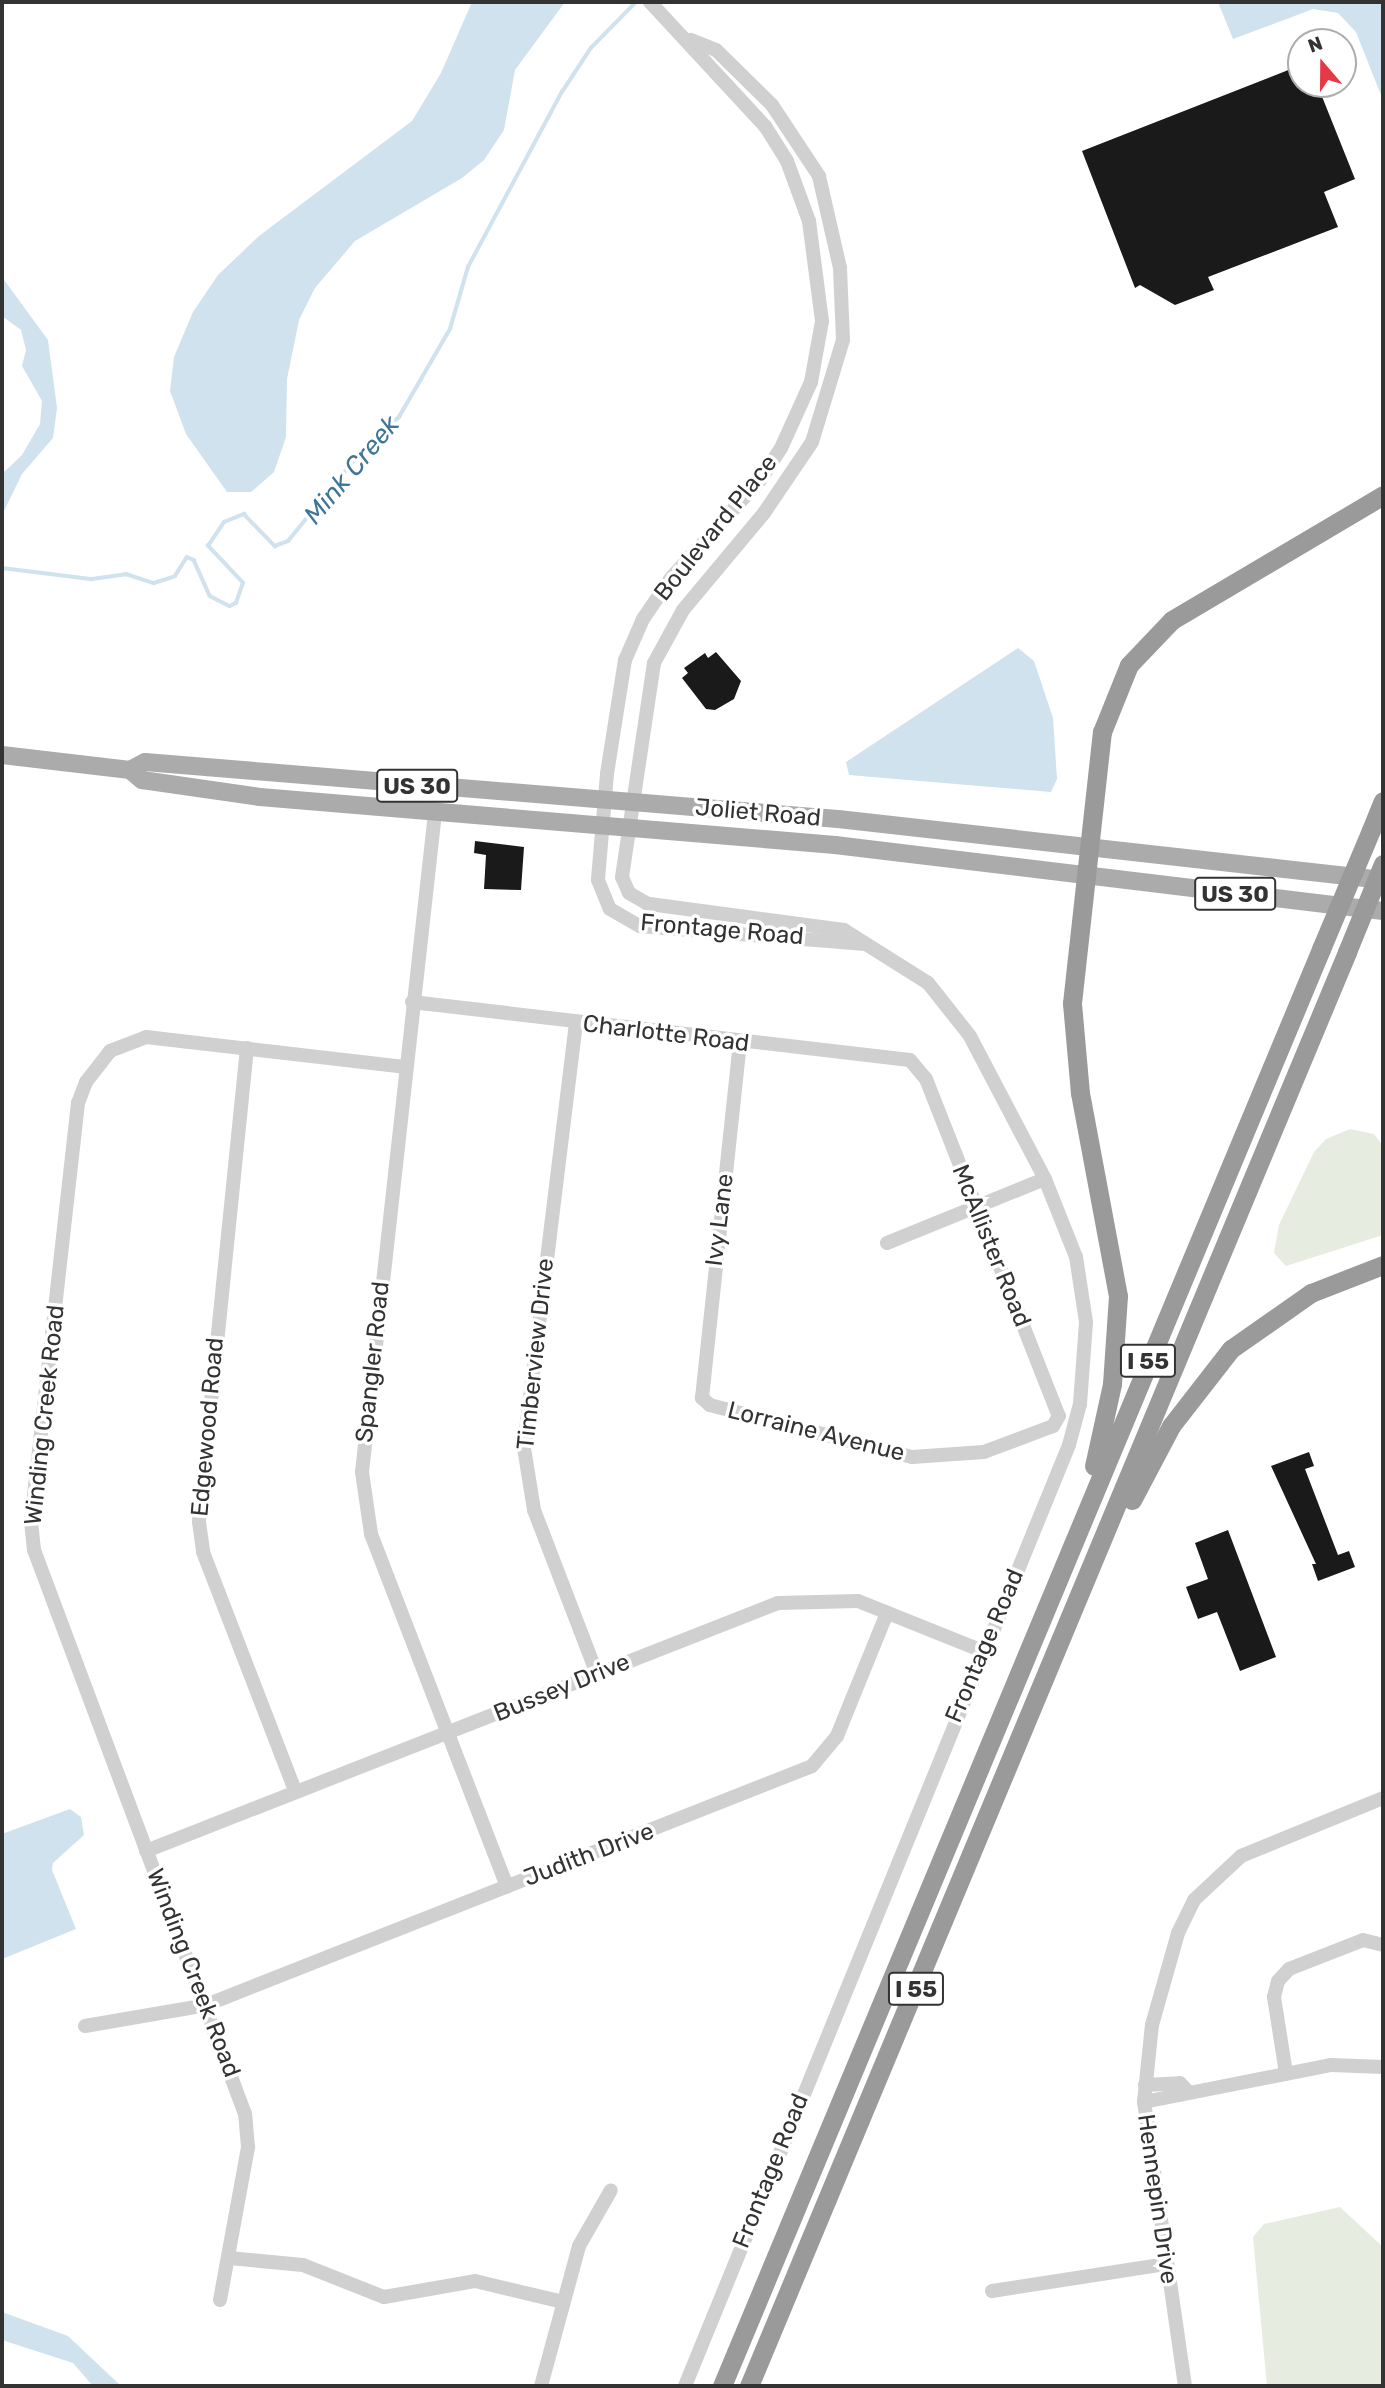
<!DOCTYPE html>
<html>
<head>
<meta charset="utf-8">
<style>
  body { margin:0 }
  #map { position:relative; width:1385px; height:2388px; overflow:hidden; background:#fff; font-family:Rubik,sans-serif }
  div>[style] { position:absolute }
  .green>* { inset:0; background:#e6ecdf }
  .water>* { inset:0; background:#cfe2ee }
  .stream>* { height:3.5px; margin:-1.75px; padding:0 1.75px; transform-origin:1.75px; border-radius:1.75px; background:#cfe2ee }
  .building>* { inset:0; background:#1a1a1a }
  .minor>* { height:14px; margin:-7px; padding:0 7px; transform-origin:7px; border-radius:7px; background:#d0d0d0 }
  .major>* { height:18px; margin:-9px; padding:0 9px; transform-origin:9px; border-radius:9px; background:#ababab }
  .highway>* { height:19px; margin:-9.5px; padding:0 9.5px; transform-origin:9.5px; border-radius:9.5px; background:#9a9a9a }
  .highway-bridge>* { height:19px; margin:-9.5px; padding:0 9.5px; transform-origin:9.5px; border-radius:9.5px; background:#9a9a9a }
  span { translate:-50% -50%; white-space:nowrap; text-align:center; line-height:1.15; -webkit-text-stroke:7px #fff; paint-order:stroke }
  .shield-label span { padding:2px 5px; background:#fff; border:2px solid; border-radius:5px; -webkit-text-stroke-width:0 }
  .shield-label { font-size:23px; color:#333; font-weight:700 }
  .street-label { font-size:24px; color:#333 }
  .water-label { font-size:26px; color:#3f7597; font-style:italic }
  .frame { position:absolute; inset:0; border:4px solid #333; pointer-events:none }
  .north { position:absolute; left:1287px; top:28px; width:70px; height:70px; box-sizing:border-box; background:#fff; border:2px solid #adadad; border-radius:50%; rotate:340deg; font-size:19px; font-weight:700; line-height:28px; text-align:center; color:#333 }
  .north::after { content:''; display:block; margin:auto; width:24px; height:32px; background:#e63946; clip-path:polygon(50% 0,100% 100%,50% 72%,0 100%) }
</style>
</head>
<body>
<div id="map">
  <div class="green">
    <div style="clip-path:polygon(1350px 1129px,1374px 1134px,1383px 1146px,1383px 1235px,1286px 1266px,1274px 1253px,1279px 1225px,1314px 1152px,1326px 1139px)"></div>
    <div style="clip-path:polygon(1340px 2207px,1383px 2247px,1383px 2386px,1267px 2386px,1253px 2237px,1264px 2224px)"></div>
  </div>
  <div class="water">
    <div style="clip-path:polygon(472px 2px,565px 2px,515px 70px,504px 130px,484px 160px,462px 178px,355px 241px,315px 288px,299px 320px,287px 379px,286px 437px,274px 472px,251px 492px,227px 492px,186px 434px,170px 391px,174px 357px,193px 312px,218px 275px,259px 236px,412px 121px,441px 73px)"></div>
    <div style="clip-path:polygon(1218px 2px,1383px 2px,1383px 100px,1356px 32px,1338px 13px,1313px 9px,1233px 39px)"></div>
    <div style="clip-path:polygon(2px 277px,48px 340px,57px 408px,53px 438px,22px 474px,2px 515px,2px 474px,22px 455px,40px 424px,42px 401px,22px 366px,26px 350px,21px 330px,2px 316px)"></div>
    <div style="clip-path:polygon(1018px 648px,1034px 661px,1053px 718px,1057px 779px,1051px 792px,849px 775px,846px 762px)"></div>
    <div style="clip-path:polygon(70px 1809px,81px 1817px,84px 1835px,53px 1863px,52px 1870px,76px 1929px,2px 1959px,2px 1834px)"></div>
    <div style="clip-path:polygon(2px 2312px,68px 2336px,121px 2386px,93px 2386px,73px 2363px,2px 2340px)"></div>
  </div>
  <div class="stream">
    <div style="left:2px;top:568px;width:91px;rotate:7deg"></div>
    <div style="left:92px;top:579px;width:34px;rotate:-8deg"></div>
    <div style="left:126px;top:574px;width:29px;rotate:18deg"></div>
    <div style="left:154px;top:583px;width:22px;rotate:-18deg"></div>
    <div style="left:175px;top:576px;width:22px;rotate:-58deg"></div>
    <div style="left:187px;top:557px;width:8px;rotate:23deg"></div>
    <div style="left:194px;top:560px;width:39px;rotate:66deg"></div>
    <div style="left:210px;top:596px;width:22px;rotate:27deg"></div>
    <div style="left:230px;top:606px;width:7px;rotate:-27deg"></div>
    <div style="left:236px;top:603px;width:21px;rotate:-71deg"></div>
    <div style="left:243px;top:583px;width:51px;rotate:-133.4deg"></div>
    <div style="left:208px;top:546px;width:29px;rotate:-56deg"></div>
    <div style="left:224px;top:522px;width:22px;rotate:-22deg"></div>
    <div style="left:244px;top:514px;width:45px;rotate:45.9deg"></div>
    <div style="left:275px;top:546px;width:14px;rotate:-21deg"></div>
    <div style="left:288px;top:541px;width:139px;rotate:-50.6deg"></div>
    <div style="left:376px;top:434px;width:29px;rotate:-36deg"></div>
    <div style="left:399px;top:417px;width:102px;rotate:-59.9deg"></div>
    <div style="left:450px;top:329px;width:65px;rotate:-73.8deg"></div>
    <div style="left:468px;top:267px;width:199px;rotate:-61.8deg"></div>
    <div style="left:562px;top:92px;width:53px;rotate:-56.6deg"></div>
    <div style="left:591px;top:48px;width:64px;rotate:-45.6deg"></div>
  </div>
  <div class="building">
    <div style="clip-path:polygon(1301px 65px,1301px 84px,1317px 84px,1355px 179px,1324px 192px,1338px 227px,1208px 277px,1214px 290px,1175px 305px,1140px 285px,1135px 288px,1082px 151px)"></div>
    <div style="clip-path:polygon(716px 652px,741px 681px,734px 699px,715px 710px,706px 709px,682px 678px,688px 673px,684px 668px,705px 653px,708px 658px)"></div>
    <div style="clip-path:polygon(475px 841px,524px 847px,521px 890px,484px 889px,486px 855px,474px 853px)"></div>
    <div style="clip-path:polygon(1309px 1452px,1314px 1466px,1305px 1469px,1338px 1555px,1349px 1551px,1355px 1567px,1318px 1581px,1312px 1564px,1316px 1564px,1271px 1466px)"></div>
    <div style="clip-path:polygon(1228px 1530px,1276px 1657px,1240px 1671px,1217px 1612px,1198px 1619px,1186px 1587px,1208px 1579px,1195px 1543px)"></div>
  </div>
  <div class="minor">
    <div style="left:650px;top:2px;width:169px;rotate:47.2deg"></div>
    <div style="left:765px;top:126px;width:41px;rotate:57.8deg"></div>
    <div style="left:787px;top:161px;width:64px;rotate:69.9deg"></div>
    <div style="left:809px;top:221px;width:101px;rotate:82.6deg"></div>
    <div style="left:822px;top:321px;width:62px;rotate:100.2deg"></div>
    <div style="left:811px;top:382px;width:72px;rotate:114.4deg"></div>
    <div style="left:781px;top:448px;width:38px;rotate:123deg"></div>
    <div style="left:760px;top:480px;width:132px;rotate:132.2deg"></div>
    <div style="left:671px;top:578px;width:50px;rotate:124.3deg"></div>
    <div style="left:643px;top:619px;width:45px;rotate:113.7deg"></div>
    <div style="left:625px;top:660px;width:115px;rotate:99deg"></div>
    <div style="left:607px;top:774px;width:106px;rotate:94.9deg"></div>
    <div style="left:598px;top:880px;width:31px;rotate:68deg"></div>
    <div style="left:610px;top:909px;width:34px;rotate:30deg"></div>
    <div style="left:640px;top:926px;width:223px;rotate:4.6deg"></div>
    <div style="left:435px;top:813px;width:663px;rotate:96.32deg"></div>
    <div style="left:362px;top:1472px;width:63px;rotate:81.7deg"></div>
    <div style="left:371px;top:1534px;width:378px;rotate:68.9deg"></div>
    <div style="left:412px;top:1002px;width:501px;rotate:6.64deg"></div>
    <div style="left:910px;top:1060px;width:25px;rotate:50deg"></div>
    <div style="left:926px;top:1079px;width:362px;rotate:68.5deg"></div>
    <div style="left:1059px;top:1416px;width:12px;rotate:121deg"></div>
    <div style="left:1053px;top:1426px;width:74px;rotate:159.4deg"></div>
    <div style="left:984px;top:1452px;width:72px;rotate:176deg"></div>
    <div style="left:912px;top:1457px;width:209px;rotate:-165.6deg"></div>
    <div style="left:710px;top:1405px;width:11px;rotate:-139deg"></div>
    <div style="left:702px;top:1398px;width:357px;rotate:-83.9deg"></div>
    <div style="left:576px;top:1023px;width:428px;rotate:97deg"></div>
    <div style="left:524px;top:1448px;width:63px;rotate:80.8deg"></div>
    <div style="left:534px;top:1510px;width:176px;rotate:69deg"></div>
    <div style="left:247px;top:1048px;width:476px;rotate:95.8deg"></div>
    <div style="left:199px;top:1522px;width:30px;rotate:82deg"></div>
    <div style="left:203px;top:1552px;width:256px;rotate:68.9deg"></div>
    <div style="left:887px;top:1243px;width:170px;rotate:-22.1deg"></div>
    <div style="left:146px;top:1851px;width:679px;rotate:-21.43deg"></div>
    <div style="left:778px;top:1603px;width:80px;rotate:-1.4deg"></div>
    <div style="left:858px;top:1601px;width:135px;rotate:21.8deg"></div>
    <div style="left:85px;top:2026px;width:123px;rotate:-9.8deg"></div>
    <div style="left:206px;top:2005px;width:651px;rotate:-21.52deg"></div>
    <div style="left:812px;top:1766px;width:39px;rotate:-50deg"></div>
    <div style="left:837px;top:1736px;width:133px;rotate:-67.9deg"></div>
    <div style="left:1286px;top:2073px;width:77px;rotate:-99deg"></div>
    <div style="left:1274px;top:1997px;width:16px;rotate:-76deg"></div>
    <div style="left:1278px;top:1981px;width:16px;rotate:-47deg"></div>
    <div style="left:1289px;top:1969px;width:79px;rotate:-21.4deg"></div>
    <div style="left:1363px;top:1940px;width:21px;rotate:14deg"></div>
    <div style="left:1145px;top:2085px;width:35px;rotate:-3deg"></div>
    <div style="left:1180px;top:2083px;width:12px;rotate:48deg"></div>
    <div style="left:1144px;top:2102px;width:191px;rotate:-11.2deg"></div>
    <div style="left:1331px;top:2065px;width:52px;rotate:2.2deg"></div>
    <div style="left:229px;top:2258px;width:74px;rotate:5.4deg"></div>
    <div style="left:303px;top:2265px;width:87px;rotate:21.6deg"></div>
    <div style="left:384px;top:2297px;width:92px;rotate:-10deg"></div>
    <div style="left:475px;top:2281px;width:90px;rotate:13.4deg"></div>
    <div style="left:992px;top:2291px;width:177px;rotate:-8.8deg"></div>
    <div style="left:220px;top:2300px;width:156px;rotate:-79.6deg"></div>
    <div style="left:248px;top:2147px;width:33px;rotate:-95deg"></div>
    <div style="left:245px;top:2114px;width:602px;rotate:-110.51deg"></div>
    <div style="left:34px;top:1550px;width:28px;rotate:-96deg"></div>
    <div style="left:31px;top:1522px;width:422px;rotate:-83.6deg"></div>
    <div style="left:78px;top:1103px;width:22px;rotate:-69deg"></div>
    <div style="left:86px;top:1082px;width:39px;rotate:-52deg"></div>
    <div style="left:110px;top:1051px;width:39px;rotate:-21deg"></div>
    <div style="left:146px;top:1037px;width:260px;rotate:6.6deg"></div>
    <div style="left:541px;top:2386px;width:145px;rotate:-74.8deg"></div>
    <div style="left:579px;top:2246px;width:64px;rotate:-60.3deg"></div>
    <div style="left:685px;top:2386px;width:1016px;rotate:-67.8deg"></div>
    <div style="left:1069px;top:1445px;width:42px;rotate:-75deg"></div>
    <div style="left:1080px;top:1404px;width:82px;rotate:-85.8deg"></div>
    <div style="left:1086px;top:1322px;width:66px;rotate:-98.7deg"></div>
    <div style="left:1076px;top:1257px;width:84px;rotate:-111.7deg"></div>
    <div style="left:1045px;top:1179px;width:161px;rotate:-117.7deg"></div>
    <div style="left:970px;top:1036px;width:68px;rotate:-128.4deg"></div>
    <div style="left:928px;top:983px;width:99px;rotate:-147.8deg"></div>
    <div style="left:844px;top:930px;width:198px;rotate:-172.4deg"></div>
    <div style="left:648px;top:904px;width:22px;rotate:-150deg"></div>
    <div style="left:629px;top:893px;width:17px;rotate:-114deg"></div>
    <div style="left:622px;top:877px;width:216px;rotate:-81.5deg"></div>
    <div style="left:654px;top:663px;width:60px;rotate:-61.3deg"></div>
    <div style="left:683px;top:610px;width:126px;rotate:-50.1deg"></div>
    <div style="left:764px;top:513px;width:86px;rotate:-55.9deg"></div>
    <div style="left:812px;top:442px;width:107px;rotate:-73.1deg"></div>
    <div style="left:843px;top:340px;width:72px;rotate:-92.4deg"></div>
    <div style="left:840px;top:268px;width:94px;rotate:-102.9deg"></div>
    <div style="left:819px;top:176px;width:85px;rotate:-123.5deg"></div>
    <div style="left:772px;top:105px;width:78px;rotate:-135.5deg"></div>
    <div style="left:716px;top:50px;width:27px;rotate:-158deg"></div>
    <div style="left:1185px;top:2386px;width:287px;rotate:-98.2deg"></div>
    <div style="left:1144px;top:2102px;width:77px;rotate:-84.1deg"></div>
    <div style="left:1152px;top:2025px;width:96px;rotate:-74.2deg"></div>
    <div style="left:1178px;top:1933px;width:37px;rotate:-64deg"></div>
    <div style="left:1194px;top:1900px;width:64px;rotate:-43.1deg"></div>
    <div style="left:1241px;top:1856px;width:153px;rotate:-22.2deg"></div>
  </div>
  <div class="major">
    <div style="left:2px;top:755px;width:129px;rotate:6.7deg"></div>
    <div style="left:130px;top:770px;width:17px;rotate:-28deg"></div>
    <div style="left:145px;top:762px;width:695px;rotate:4.7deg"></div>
    <div style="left:838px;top:819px;width:548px;rotate:6.39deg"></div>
    <div style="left:130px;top:770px;width:16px;rotate:40deg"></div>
    <div style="left:142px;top:780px;width:119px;rotate:8.2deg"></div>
    <div style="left:260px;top:797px;width:577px;rotate:4.77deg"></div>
    <div style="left:835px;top:845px;width:552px;rotate:6.87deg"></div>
  </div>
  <div class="highway">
    <div style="left:1371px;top:830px;width:31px;rotate:-68deg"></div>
    <div style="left:1094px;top:1466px;width:84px;rotate:-77.6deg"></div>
    <div style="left:1112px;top:1384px;width:88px;rotate:-86.1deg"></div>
    <div style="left:1118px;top:1296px;width:207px;rotate:-100.6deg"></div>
    <div style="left:1080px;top:1093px;width:90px;rotate:-95.1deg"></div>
    <div style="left:1072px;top:1003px;width:273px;rotate:-83.7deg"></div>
    <div style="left:1102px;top:732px;width:72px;rotate:-68.1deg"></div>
    <div style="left:1129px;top:665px;width:62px;rotate:-46.3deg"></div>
    <div style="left:1172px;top:620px;width:245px;rotate:-30.6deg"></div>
    <div style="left:1132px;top:1500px;width:84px;rotate:-62.2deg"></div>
    <div style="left:1171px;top:1426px;width:98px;rotate:-52.1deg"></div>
    <div style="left:1231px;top:1349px;width:98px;rotate:-35deg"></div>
    <div style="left:1311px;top:1293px;width:77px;rotate:-21.3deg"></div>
    <div style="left:722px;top:2386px;width:1557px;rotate:-67.37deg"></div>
    <div style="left:749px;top:2386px;width:1554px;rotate:-67.36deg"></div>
  </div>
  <div class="highway-bridge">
    <div style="left:1321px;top:949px;width:129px;rotate:-67.2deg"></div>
    <div style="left:1347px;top:952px;width:95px;rotate:-67.8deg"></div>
  </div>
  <div class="shield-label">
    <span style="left:417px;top:786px">US 30</span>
    <span style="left:1235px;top:894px">US 30</span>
    <span style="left:1148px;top:1361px">I 55</span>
    <span style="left:916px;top:1989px">I 55</span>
  </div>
  <div class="street-label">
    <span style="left:716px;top:528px;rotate:-51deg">Boulevard Place</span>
    <span style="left:758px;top:813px;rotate:5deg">Joliet Road</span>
    <span style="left:722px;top:930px;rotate:5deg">Frontage Road</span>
    <span style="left:666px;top:1034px;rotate:7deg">Charlotte Road</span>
    <span style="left:720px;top:1220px;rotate:-83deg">Ivy Lane</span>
    <span style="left:991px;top:1246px;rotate:68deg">McAllister Road</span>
    <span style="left:536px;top:1354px;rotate:-84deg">Timberview Drive</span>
    <span style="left:373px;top:1362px;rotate:-84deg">Spangler Road</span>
    <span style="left:45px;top:1415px;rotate:-84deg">Winding Creek Road</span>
    <span style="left:208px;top:1427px;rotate:-85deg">Edgewood Road</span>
    <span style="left:816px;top:1432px;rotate:14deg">Lorraine Avenue</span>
    <span style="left:985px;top:1646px;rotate:-67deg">Frontage Road</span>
    <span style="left:562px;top:1688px;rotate:-22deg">Bussey Drive</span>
    <span style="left:589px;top:1855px;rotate:-21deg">Judith Drive</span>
    <span style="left:193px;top:1973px;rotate:69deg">Winding Creek Road</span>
    <span style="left:771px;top:2171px;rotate:-68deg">Frontage Road</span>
    <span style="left:1157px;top:2199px;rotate:82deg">Hennepin Drive</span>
  </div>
  <div class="water-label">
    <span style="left:352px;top:470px;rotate:-50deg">Mink Creek</span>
  </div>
  <div class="frame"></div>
  <div class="north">N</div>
</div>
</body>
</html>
